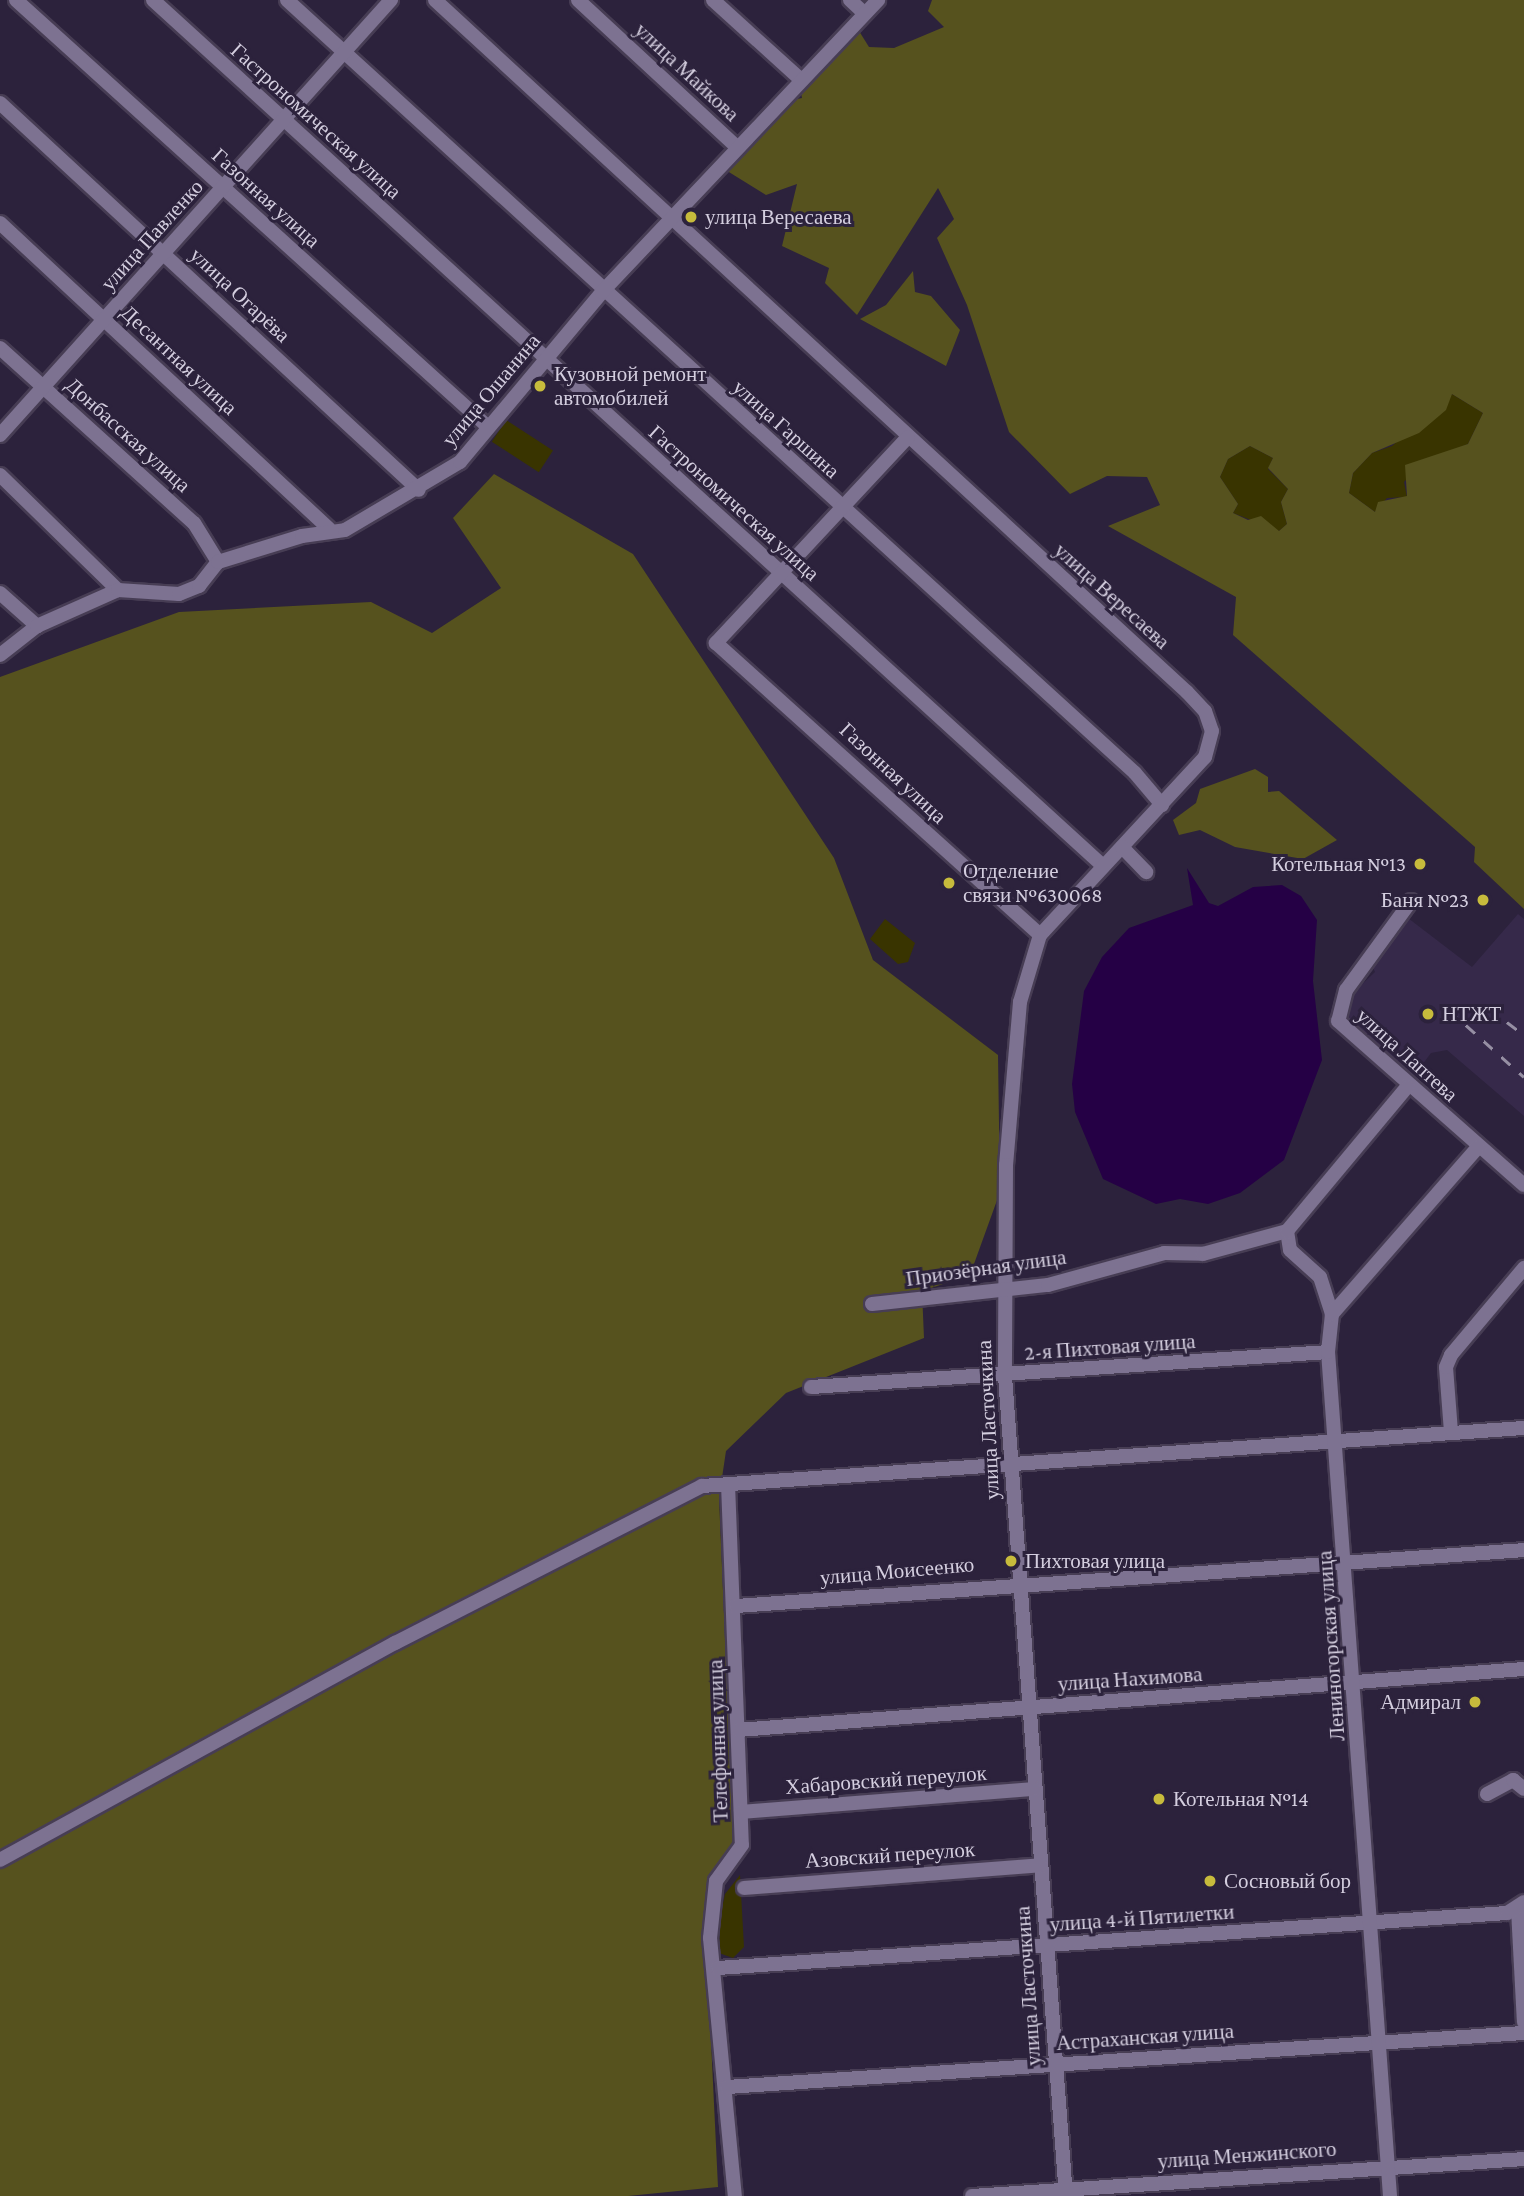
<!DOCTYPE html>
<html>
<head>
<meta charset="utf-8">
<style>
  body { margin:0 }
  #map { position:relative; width:1524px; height:2196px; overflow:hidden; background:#2c223c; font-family:"Crimson Pro",serif }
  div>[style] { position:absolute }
  .built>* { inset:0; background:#36294a }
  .green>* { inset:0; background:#393400; transform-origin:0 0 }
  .forest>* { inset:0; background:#56521e }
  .water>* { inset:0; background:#250045 }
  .roads { filter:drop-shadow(2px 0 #473d54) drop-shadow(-2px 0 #473d54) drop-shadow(0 2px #473d54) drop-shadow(0 -2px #473d54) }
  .minor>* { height:14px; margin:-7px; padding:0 7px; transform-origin:7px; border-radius:7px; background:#7d7291 }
  .rail>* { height:2.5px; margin-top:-1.25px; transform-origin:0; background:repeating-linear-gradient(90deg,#968fa3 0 12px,transparent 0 24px) }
  .dots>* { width:19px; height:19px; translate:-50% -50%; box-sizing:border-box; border:4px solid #2c223c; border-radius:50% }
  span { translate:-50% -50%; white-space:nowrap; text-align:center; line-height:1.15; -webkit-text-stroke:6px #2c223c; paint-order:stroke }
  .street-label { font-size:21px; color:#d4cedf }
  .poi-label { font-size:21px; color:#d4cedf }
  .left { translate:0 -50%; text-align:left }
  .right { translate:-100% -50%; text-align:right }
</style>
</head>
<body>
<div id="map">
  <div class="built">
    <div style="clip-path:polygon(1518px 914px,1524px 919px,1524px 1116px,1447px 1050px,1431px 1053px,1407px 1085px,1333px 1022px,1334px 1011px,1375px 972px,1371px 963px,1404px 915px,1472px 967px)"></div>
  </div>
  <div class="green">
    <div style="clip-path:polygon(1452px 394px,1483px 413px,1468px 444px,1420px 464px,1404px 482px,1407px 497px,1387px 498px,1375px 512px,1349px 493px,1353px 473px,1372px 453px,1392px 446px)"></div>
    <div style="left:506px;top:420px;width:56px;height:26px;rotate:33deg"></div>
    <div style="clip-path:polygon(1250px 446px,1273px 458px,1268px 469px,1288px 489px,1281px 502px,1287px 524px,1279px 531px,1233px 513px,1238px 504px,1220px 477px,1228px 459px)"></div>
    <div style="clip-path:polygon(885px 919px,915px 943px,908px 962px,898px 964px,870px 939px)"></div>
    <div style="clip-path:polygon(740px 1875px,744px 1947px,733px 1958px,719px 1953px,720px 1918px,725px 1894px)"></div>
  </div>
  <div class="forest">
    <div style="clip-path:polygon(evenodd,932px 0,1524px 0,1524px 909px,1474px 862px,1475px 847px,1233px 635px,1236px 597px,1108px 526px,1160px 505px,1147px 477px,1107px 476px,1070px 494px,1009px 432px,967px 305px,937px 238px,954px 219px,938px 188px,857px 315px,825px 283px,829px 268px,782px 246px,797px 184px,766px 195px,724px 169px,787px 101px,802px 98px,800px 89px,859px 31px,869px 47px,894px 48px,944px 27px,928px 11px,932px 0,1452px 394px,1483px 413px,1468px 444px,1405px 465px,1407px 496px,1378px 502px,1375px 512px,1349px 493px,1353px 473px,1372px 453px,1419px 433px,1446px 410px,1452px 394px,932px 0,1250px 446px,1273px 458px,1268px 468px,1288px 489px,1281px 502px,1287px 524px,1279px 531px,1261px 516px,1248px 520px,1233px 513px,1238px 504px,1220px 477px,1228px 459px,1250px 446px)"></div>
    <div style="clip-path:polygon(913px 271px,915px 292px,931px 296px,960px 330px,946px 366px,860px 319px,886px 305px)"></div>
    <div style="clip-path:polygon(494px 474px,633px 554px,834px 858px,873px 960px,998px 1055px,1000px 1192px,970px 1275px,922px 1291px,924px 1338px,786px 1393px,726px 1451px,719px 1498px,734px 1844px,709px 1887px,705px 1916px,718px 2187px,628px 2196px,0 2196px,0 677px,179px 612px,371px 602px,432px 633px,501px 588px,453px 518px)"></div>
    <div style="clip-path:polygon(1255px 769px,1268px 777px,1268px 792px,1279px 791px,1337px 840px,1303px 859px,1235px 847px,1200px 830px,1179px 835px,1173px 820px,1196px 803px,1200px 789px)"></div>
  </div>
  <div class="water">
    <div style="clip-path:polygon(1187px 868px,1209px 903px,1218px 906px,1253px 887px,1282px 885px,1301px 896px,1317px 920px,1313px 981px,1322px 1060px,1284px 1160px,1240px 1193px,1208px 1204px,1180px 1199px,1156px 1204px,1103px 1179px,1075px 1112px,1072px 1084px,1084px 991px,1102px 957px,1129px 928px,1193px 905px)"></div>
  </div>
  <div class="roads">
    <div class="minor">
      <div style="left:16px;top:0;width:636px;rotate:42.13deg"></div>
      <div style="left:153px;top:0;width:1285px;rotate:42.35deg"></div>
      <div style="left:287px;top:0;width:1147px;rotate:42.35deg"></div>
      <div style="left:1135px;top:773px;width:42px;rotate:49.8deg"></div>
      <div style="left:435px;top:0;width:1022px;rotate:42.62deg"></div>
      <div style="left:1187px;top:692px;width:26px;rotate:47deg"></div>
      <div style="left:1205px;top:711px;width:21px;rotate:71deg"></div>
      <div style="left:1212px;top:731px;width:27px;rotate:105deg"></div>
      <div style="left:1205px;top:757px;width:243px;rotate:132.8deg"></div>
      <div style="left:1040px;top:935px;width:70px;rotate:106.6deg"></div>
      <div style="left:1020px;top:1002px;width:164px;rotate:94.9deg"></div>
      <div style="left:1006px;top:1165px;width:211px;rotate:90.3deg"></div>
      <div style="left:1005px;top:1376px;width:822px;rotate:85.75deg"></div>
      <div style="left:578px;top:0;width:217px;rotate:42.8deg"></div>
      <div style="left:713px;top:0;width:118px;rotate:42.2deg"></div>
      <div style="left:850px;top:0;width:19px;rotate:43deg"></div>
      <div style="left:0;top:103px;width:570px;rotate:42.73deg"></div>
      <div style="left:0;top:223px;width:449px;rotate:42.9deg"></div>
      <div style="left:0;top:348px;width:261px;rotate:42.1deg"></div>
      <div style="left:194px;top:523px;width:46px;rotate:58.4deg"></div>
      <div style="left:0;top:435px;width:585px;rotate:-48.05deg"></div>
      <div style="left:908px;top:437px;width:282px;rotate:133deg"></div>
      <div style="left:716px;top:643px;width:436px;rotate:42deg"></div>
      <div style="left:0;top:475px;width:165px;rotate:44.3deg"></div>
      <div style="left:0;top:593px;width:50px;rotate:41.7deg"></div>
      <div style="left:0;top:655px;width:47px;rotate:-38.1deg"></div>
      <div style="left:37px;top:626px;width:89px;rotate:-24deg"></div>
      <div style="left:118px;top:590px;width:61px;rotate:3.8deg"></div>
      <div style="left:179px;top:594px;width:22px;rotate:-22deg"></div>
      <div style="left:199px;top:586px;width:31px;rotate:-52deg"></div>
      <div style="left:218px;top:562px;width:88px;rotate:-17.2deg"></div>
      <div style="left:302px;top:536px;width:43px;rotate:-7.9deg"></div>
      <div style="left:345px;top:530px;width:134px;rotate:-30.6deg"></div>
      <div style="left:460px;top:462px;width:222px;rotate:-50.1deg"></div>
      <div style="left:602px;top:292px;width:402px;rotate:-46.6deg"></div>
      <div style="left:1122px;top:847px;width:35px;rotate:46deg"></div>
      <div style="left:1411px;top:901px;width:110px;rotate:126.1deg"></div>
      <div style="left:1346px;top:990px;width:32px;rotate:104deg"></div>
      <div style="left:1338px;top:1021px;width:248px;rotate:41.4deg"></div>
      <div style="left:1287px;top:1231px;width:19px;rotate:81deg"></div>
      <div style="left:1290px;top:1250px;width:40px;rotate:42deg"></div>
      <div style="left:1320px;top:1277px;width:39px;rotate:72deg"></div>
      <div style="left:872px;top:1304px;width:177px;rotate:-6.2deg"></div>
      <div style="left:1048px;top:1285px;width:120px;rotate:-15.4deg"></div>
      <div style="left:1164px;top:1253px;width:39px;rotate:1deg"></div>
      <div style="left:1203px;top:1254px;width:87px;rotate:-15.3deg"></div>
      <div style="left:1287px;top:1231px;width:187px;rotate:-50.2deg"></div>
      <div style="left:811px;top:1387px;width:518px;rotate:-3.87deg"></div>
      <div style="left:1451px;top:1432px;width:65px;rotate:-94.4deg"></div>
      <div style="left:1446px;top:1367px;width:13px;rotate:-67deg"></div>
      <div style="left:1451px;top:1355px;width:114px;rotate:-50deg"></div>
      <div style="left:728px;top:1484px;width:361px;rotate:87.8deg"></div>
      <div style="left:742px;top:1845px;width:44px;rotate:125.8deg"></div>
      <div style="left:716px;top:1881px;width:57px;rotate:96deg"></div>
      <div style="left:710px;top:1938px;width:259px;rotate:84.5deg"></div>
      <div style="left:736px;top:1606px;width:790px;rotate:-4.06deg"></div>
      <div style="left:738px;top:1730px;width:788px;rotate:-4.44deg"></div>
      <div style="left:1487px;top:1794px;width:30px;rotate:-28deg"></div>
      <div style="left:1513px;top:1780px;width:14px;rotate:39deg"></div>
      <div style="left:741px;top:1812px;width:294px;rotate:-4.5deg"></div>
      <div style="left:0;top:1860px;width:451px;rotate:-28.8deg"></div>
      <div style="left:395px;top:1643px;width:345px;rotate:-27.1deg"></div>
      <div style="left:702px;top:1486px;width:824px;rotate:-4.04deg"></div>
      <div style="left:744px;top:1888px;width:297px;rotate:-4.4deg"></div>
      <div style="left:1518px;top:1909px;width:113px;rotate:87deg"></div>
      <div style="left:718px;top:1968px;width:791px;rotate:-3.99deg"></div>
      <div style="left:1507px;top:1913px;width:20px;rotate:-33deg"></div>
      <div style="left:727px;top:2087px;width:799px;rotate:-3.88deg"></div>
      <div style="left:972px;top:2196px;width:553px;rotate:-3.83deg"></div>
      <div style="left:1390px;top:2196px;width:846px;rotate:-94.2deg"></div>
      <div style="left:1328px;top:1352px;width:38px;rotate:-84deg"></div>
      <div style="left:1332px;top:1314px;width:222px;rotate:-48.8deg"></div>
    </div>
  </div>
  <div class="rail">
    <div style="left:1448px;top:1009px;width:102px;rotate:41.8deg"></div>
    <div style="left:1507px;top:1022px;width:21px;rotate:37deg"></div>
  </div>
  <div class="dots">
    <div style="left:691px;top:217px;background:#c7bb3c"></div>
    <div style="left:540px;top:386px;background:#c7bb3c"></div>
    <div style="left:1420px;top:864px;background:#c7bb3c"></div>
    <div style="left:949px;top:883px;background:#c7bb3c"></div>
    <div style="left:1483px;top:900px;background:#c7bb3c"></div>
    <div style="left:1428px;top:1014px;background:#c7bb3c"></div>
    <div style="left:1011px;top:1561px;background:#c7bb3c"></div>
    <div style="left:1475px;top:1702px;background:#c7bb3c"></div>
    <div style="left:1159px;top:1799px;background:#c7bb3c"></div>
    <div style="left:1210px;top:1881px;background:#c7bb3c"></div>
  </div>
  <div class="street-label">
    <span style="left:687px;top:72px;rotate:43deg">улица Майкова</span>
    <span style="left:316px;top:121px;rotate:42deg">Гастрономическая улица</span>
    <span style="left:266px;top:198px;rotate:42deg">Газонная улица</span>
    <span style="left:152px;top:235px;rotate:-48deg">улица Павленко</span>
    <span style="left:240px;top:295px;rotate:43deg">улица Огарёва</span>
    <span style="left:179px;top:360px;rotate:43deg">Десантная улица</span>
    <span style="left:491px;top:390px;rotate:-50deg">улица Ошанина</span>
    <span style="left:786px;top:429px;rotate:42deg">улица Гаршина</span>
    <span style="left:128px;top:435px;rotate:42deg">Донбасская улица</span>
    <span style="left:734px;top:503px;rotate:42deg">Гастрономическая улица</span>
    <span style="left:1112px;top:596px;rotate:42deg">улица Вересаева</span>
    <span style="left:893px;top:773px;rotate:43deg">Газонная улица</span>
    <span style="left:1407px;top:1055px;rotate:42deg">улица Лаптева</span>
    <span style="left:986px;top:1268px;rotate:-8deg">Приозёрная улица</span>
    <span style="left:1110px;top:1347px;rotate:-4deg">2-я Пихтовая улица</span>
    <span style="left:988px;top:1420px;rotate:-93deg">улица Ласточкина</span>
    <span style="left:897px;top:1571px;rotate:-5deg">улица Моисеенко</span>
    <span style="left:1331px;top:1646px;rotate:-94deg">Лениногорская улица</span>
    <span style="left:1130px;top:1679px;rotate:-4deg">улица Нахимова</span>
    <span style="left:718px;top:1741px;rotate:-92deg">Телефонная улица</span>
    <span style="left:886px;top:1780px;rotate:-4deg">Хабаровский переулок</span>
    <span style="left:890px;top:1855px;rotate:-4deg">Азовский переулок</span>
    <span style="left:1142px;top:1918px;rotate:-4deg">улица 4-й Пятилетки</span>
    <span style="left:1028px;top:1986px;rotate:-94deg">улица Ласточкина</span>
    <span style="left:1145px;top:2037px;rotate:-4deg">Астраханская улица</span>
    <span style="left:1247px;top:2155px;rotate:-4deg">улица Менжинского</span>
  </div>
  <div class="poi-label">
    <span class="left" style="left:705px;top:217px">улица Вересаева</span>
    <span class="left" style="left:554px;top:386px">Кузовной ремонт<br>автомобилей</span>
    <span class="right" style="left:1406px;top:864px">Котельная №13</span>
    <span class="left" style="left:963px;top:883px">Отделение<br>связи №630068</span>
    <span class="right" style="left:1469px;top:900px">Баня №23</span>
    <span class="left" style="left:1442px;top:1014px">НТЖТ</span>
    <span class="left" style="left:1025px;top:1561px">Пихтовая улица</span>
    <span class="right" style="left:1461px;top:1702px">Адмирал</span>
    <span class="left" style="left:1173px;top:1799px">Котельная №14</span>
    <span class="left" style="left:1224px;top:1881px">Сосновый бор</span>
  </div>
</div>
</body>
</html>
